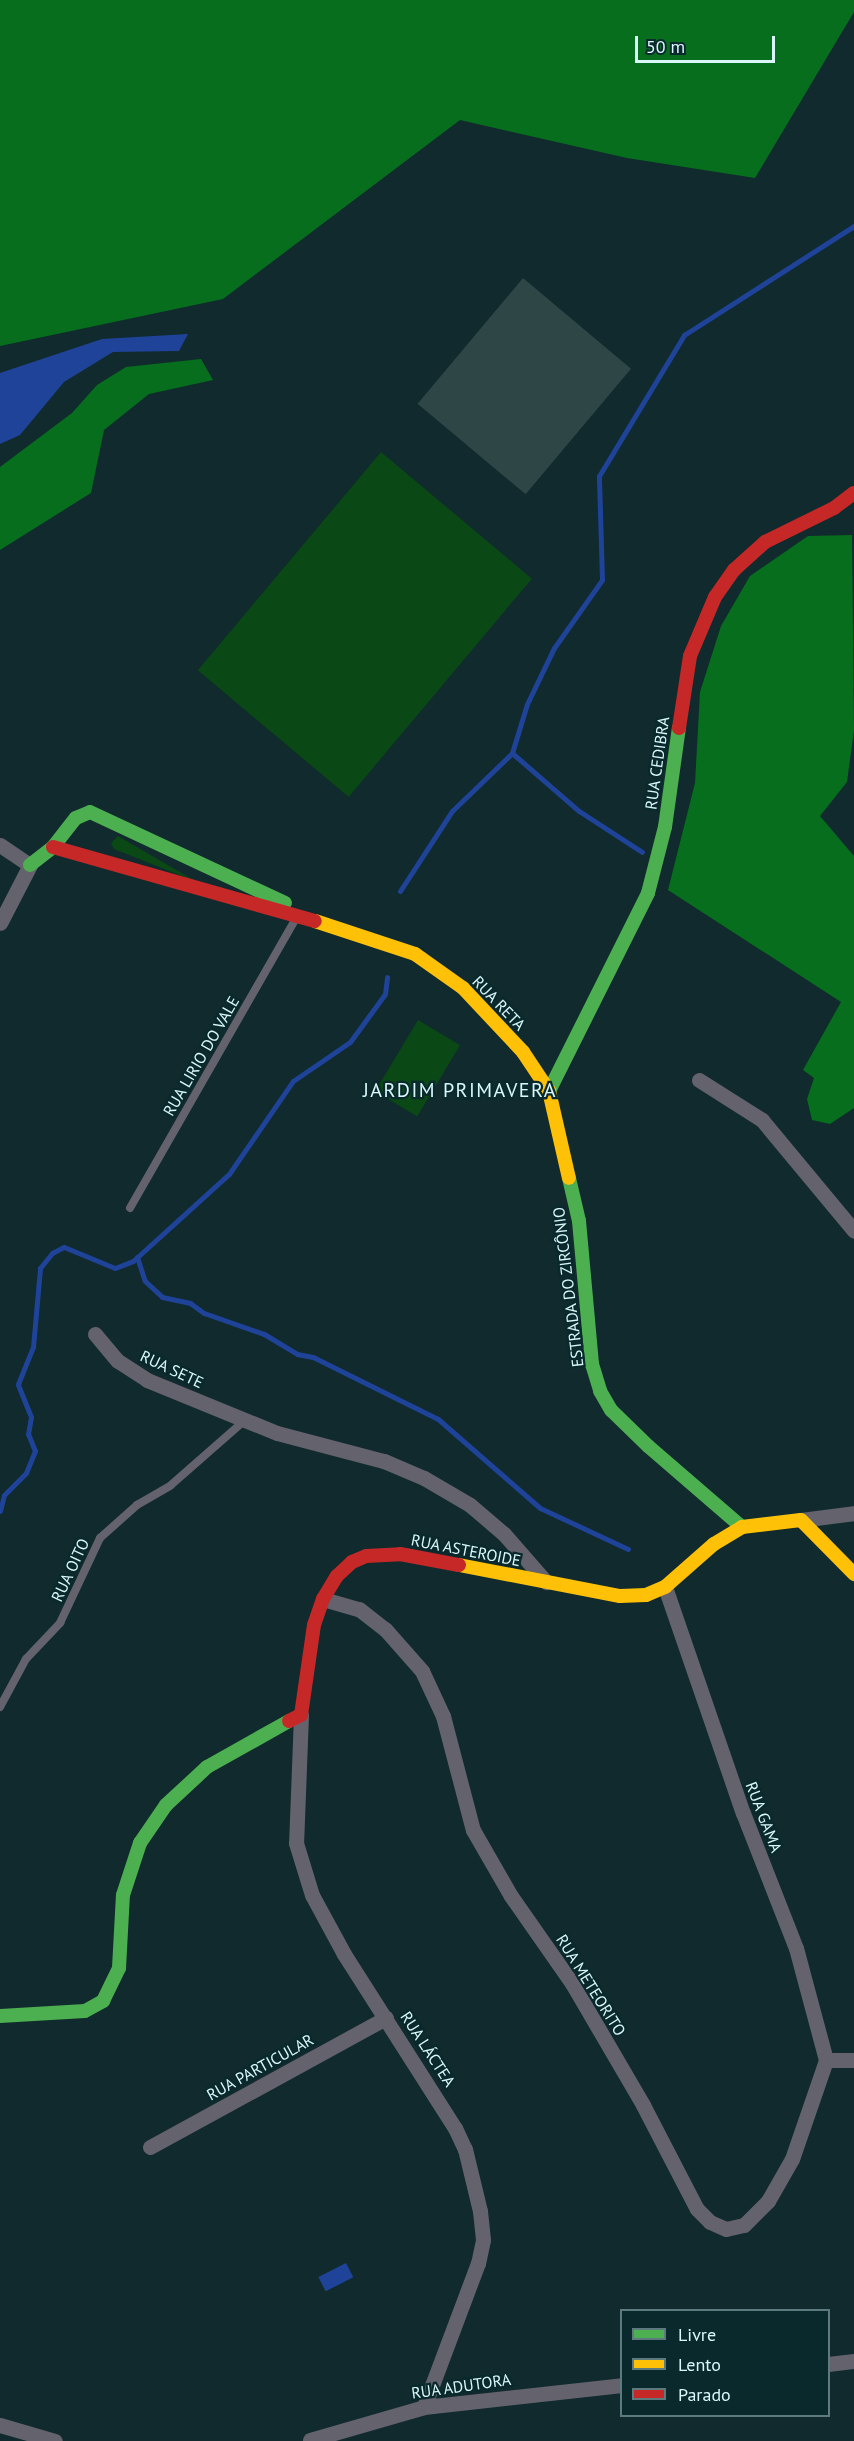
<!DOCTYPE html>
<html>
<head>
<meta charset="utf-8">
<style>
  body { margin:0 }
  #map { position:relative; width:854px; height:2441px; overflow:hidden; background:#102a2d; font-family:"PT Sans",sans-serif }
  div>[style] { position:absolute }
  .green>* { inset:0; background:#0a4815; transform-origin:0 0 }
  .forest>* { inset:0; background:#076e1d }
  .water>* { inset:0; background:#1f4399; transform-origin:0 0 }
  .stream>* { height:5px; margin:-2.5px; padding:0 2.5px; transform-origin:2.5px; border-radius:2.5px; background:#1f4399 }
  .building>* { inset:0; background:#2e4646; transform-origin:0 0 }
  .lane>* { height:8px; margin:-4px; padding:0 4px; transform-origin:4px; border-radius:4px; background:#64626d }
  .street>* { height:15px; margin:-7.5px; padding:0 7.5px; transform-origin:7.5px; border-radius:7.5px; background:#64626d }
  .fast>* { height:14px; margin:-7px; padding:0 7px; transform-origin:7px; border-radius:7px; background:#4caf50 }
  .slow>* { height:14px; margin:-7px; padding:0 7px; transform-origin:7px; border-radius:7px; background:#ffc107 }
  .jam>* { height:14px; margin:-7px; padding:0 7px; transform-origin:7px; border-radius:7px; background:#c62828 }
  span { translate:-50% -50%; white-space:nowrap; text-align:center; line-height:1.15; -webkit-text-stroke:4.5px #09292c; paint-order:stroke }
  .street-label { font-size:16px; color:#daf7fa }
  .quarter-label { font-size:20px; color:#daf7fa; letter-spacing:1.5px }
  .legend { position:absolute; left:620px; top:2309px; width:210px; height:108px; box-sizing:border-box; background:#09292c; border:2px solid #5d7b7e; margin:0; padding:8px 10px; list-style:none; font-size:18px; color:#daf7fa }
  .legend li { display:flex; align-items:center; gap:12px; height:30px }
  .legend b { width:30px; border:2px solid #5d7b7e }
  .scale { position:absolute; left:635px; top:36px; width:140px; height:27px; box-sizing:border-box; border:3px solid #daf7fa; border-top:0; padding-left:8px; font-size:18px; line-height:21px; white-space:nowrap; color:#daf7fa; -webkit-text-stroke:4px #09292c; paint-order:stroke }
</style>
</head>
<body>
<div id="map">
  <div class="green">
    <div style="left:381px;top:452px;width:197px;height:285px;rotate:40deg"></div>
    <div style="clip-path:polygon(118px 836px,197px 882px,114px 849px,111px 843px)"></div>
    <div style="left:418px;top:1020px;width:49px;height:83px;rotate:31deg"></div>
  </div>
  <div class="forest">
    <div style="clip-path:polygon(0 0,854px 0,854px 12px,755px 178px,627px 158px,460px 120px,223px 299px,0 346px)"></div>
    <div style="clip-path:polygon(201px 359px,213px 380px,149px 394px,104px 430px,91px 493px,0 550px,0 467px,72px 413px,97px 385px,126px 367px)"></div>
    <div style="clip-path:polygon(852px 535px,854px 730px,847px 782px,820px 816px,854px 856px,854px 1108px,830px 1124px,812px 1120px,807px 1099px,814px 1078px,803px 1070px,841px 1002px,668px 890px,695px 783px,700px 692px,721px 626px,750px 576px,808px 536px)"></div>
  </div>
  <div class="water">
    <div style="clip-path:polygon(188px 334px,179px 351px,113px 352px,64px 382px,20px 435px,0 444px,0 373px,102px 339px)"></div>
    <div style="left:346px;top:2263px;width:16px;height:31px;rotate:63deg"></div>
  </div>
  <div class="stream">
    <div style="left:512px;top:753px;width:89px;rotate:40.9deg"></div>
    <div style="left:579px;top:811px;width:75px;rotate:33.1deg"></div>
    <div style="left:400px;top:891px;width:95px;rotate:-57deg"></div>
    <div style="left:452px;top:811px;width:83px;rotate:-44deg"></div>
    <div style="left:512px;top:753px;width:51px;rotate:-73deg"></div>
    <div style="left:527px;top:704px;width:62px;rotate:-64.3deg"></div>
    <div style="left:554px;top:648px;width:83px;rotate:-54.8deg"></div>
    <div style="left:602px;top:580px;width:104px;rotate:-91.7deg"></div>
    <div style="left:599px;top:476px;width:165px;rotate:-58.9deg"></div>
    <div style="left:684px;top:335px;width:202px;rotate:-32.7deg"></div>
    <div style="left:137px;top:1257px;width:25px;rotate:72deg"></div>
    <div style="left:145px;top:1281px;width:23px;rotate:43deg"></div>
    <div style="left:162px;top:1297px;width:29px;rotate:12deg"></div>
    <div style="left:190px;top:1303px;width:17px;rotate:36deg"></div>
    <div style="left:204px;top:1313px;width:64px;rotate:19.3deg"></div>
    <div style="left:264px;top:1334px;width:39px;rotate:31deg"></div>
    <div style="left:297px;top:1354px;width:16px;rotate:11deg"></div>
    <div style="left:313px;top:1357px;width:140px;rotate:26.4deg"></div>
    <div style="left:438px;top:1419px;width:135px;rotate:41.1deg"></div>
    <div style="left:540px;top:1508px;width:97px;rotate:25deg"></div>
    <div style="left:0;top:1511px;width:16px;rotate:-76deg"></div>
    <div style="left:4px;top:1495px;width:31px;rotate:-45deg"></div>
    <div style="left:26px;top:1473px;width:24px;rotate:-68deg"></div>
    <div style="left:35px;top:1451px;width:18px;rotate:-112deg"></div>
    <div style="left:28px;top:1434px;width:17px;rotate:-80deg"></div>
    <div style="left:31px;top:1417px;width:35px;rotate:-112deg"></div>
    <div style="left:18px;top:1384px;width:40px;rotate:-68deg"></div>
    <div style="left:33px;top:1347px;width:79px;rotate:-84.9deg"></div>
    <div style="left:40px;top:1268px;width:19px;rotate:-51deg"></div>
    <div style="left:52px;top:1253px;width:13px;rotate:-27deg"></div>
    <div style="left:64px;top:1247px;width:55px;rotate:22.4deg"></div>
    <div style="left:115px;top:1268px;width:19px;rotate:-21deg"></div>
    <div style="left:133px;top:1261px;width:130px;rotate:-42.2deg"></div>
    <div style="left:229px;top:1174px;width:113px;rotate:-55.5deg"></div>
    <div style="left:293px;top:1081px;width:69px;rotate:-34.4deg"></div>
    <div style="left:350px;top:1042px;width:59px;rotate:-53.9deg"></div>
    <div style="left:385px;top:994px;width:17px;rotate:-83deg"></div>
  </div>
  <div class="building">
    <div style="left:523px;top:278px;width:141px;height:164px;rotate:40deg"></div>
  </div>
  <div class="lane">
    <div style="left:130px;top:1208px;width:334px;rotate:-60.2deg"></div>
    <div style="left:0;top:1707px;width:55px;rotate:-61.6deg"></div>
    <div style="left:26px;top:1659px;width:50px;rotate:-46.6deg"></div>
    <div style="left:60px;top:1623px;width:94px;rotate:-64.8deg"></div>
    <div style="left:100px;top:1538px;width:50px;rotate:-41.7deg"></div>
    <div style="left:137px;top:1505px;width:39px;rotate:-30deg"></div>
    <div style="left:171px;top:1485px;width:97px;rotate:-41.2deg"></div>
  </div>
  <div class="street">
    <div style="left:0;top:845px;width:36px;rotate:34deg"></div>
    <div style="left:30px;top:865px;width:65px;rotate:117.3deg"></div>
    <div style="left:699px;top:1080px;width:75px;rotate:32.4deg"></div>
    <div style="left:762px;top:1120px;width:144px;rotate:50.3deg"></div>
    <div style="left:95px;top:1334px;width:35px;rotate:50deg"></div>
    <div style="left:118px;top:1361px;width:35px;rotate:33deg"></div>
    <div style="left:147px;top:1380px;width:140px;rotate:22.2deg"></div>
    <div style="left:277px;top:1433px;width:111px;rotate:14.7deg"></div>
    <div style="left:384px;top:1461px;width:43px;rotate:23deg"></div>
    <div style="left:424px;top:1478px;width:53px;rotate:30.4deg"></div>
    <div style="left:470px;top:1505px;width:45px;rotate:40.5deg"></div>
    <div style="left:504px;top:1534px;width:64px;rotate:48.8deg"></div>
    <div style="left:801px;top:1520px;width:53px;rotate:-7.5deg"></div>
    <div style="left:665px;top:1587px;width:239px;rotate:71deg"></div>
    <div style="left:743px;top:1813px;width:145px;rotate:68.6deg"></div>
    <div style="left:796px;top:1948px;width:116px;rotate:75deg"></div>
    <div style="left:323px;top:1599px;width:37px;rotate:16deg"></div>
    <div style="left:359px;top:1609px;width:33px;rotate:38deg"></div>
    <div style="left:385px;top:1629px;width:56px;rotate:48.6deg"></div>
    <div style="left:422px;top:1671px;width:50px;rotate:65deg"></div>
    <div style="left:443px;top:1716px;width:118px;rotate:75.3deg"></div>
    <div style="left:473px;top:1830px;width:76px;rotate:60.1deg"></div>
    <div style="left:511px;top:1896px;width:108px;rotate:55.1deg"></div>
    <div style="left:573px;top:1985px;width:139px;rotate:59.7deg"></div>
    <div style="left:643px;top:2105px;width:117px;rotate:62.6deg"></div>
    <div style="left:697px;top:2209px;width:18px;rotate:45deg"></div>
    <div style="left:710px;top:2222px;width:17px;rotate:24deg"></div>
    <div style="left:726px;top:2229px;width:18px;rotate:-13deg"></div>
    <div style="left:744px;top:2225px;width:34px;rotate:-45deg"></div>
    <div style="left:768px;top:2201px;width:48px;rotate:-60.3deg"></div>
    <div style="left:792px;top:2159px;width:105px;rotate:-71deg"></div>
    <div style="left:301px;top:1715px;width:128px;rotate:92.2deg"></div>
    <div style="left:296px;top:1843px;width:54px;rotate:72.9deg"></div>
    <div style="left:312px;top:1895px;width:67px;rotate:61.5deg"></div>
    <div style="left:344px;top:1954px;width:206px;rotate:57.5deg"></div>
    <div style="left:455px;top:2128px;width:23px;rotate:65deg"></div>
    <div style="left:465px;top:2149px;width:64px;rotate:76.4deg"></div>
    <div style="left:480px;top:2211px;width:29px;rotate:84deg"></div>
    <div style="left:483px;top:2240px;width:24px;rotate:102deg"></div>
    <div style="left:478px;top:2263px;width:154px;rotate:110.6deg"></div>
    <div style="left:826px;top:2060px;width:28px"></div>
    <div style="left:150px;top:2147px;width:269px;rotate:-28.7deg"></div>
    <div style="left:828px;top:2364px;width:26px;rotate:-7deg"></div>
    <div style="left:0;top:2425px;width:57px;rotate:16.2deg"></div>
    <div style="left:310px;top:2440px;width:119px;rotate:-16.1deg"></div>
    <div style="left:424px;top:2407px;width:199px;rotate:-6.3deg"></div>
  </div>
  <div class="fast">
    <div style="left:30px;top:865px;width:29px;rotate:-38deg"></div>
    <div style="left:53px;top:847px;width:37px;rotate:-52deg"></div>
    <div style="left:76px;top:818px;width:15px;rotate:-23deg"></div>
    <div style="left:90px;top:812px;width:215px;rotate:25deg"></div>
    <div style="left:549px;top:1091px;width:221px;rotate:-63.4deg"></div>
    <div style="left:648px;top:893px;width:68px;rotate:-75.6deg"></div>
    <div style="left:665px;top:827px;width:100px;rotate:-82deg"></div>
    <div style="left:569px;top:1178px;width:44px;rotate:76.9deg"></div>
    <div style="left:579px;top:1221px;width:144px;rotate:84.8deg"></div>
    <div style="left:592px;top:1364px;width:28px;rotate:73deg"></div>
    <div style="left:600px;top:1391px;width:22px;rotate:60deg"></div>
    <div style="left:611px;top:1410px;width:52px;rotate:44.2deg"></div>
    <div style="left:648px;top:1446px;width:124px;rotate:40.8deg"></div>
    <div style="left:0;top:2016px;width:85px;rotate:-3.4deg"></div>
    <div style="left:85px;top:2011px;width:21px;rotate:-29deg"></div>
    <div style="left:103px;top:2001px;width:37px;rotate:-64deg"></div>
    <div style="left:119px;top:1968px;width:73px;rotate:-86.9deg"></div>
    <div style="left:123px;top:1895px;width:55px;rotate:-71.9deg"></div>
    <div style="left:140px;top:1843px;width:46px;rotate:-55.6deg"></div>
    <div style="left:166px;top:1805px;width:56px;rotate:-42.8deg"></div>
    <div style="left:207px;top:1767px;width:94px;rotate:-29.3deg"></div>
  </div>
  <div class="slow">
    <div style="left:315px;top:921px;width:105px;rotate:18.3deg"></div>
    <div style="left:415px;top:954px;width:59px;rotate:35.3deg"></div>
    <div style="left:463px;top:988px;width:88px;rotate:46.8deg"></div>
    <div style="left:523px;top:1052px;width:47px;rotate:56.3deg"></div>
    <div style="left:549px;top:1091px;width:89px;rotate:77.1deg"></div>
    <div style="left:459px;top:1565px;width:164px;rotate:10.9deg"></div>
    <div style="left:620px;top:1596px;width:26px;rotate:-2deg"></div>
    <div style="left:646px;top:1595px;width:21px;rotate:-23deg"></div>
    <div style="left:665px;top:1587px;width:65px;rotate:-41.3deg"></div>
    <div style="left:714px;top:1544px;width:33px;rotate:-31deg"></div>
    <div style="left:742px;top:1527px;width:59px;rotate:-6.8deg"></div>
    <div style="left:801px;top:1520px;width:76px;rotate:45.5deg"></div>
  </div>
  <div class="jam">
    <div style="left:679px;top:728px;width:73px;rotate:-81.3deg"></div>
    <div style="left:690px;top:656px;width:64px;rotate:-67deg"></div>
    <div style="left:715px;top:597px;width:33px;rotate:-55deg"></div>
    <div style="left:734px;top:570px;width:42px;rotate:-42.1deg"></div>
    <div style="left:765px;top:542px;width:77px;rotate:-26.2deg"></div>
    <div style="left:834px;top:508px;width:25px;rotate:-37deg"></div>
    <div style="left:53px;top:847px;width:272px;rotate:15.8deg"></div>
    <div style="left:289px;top:1721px;width:13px;rotate:-27deg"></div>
    <div style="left:301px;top:1715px;width:91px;rotate:-81.8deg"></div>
    <div style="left:314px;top:1625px;width:28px;rotate:-71deg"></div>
    <div style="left:323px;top:1599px;width:27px;rotate:-59deg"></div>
    <div style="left:337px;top:1576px;width:21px;rotate:-43deg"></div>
    <div style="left:352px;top:1562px;width:15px;rotate:-23deg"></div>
    <div style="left:366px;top:1556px;width:34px;rotate:-3deg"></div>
    <div style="left:400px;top:1554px;width:60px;rotate:10.6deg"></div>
  </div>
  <div class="street-label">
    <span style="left:657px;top:763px;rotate:-82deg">RUA CEDIBRA</span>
    <span style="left:499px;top:1003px;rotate:46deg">RUA RETA</span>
    <span style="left:201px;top:1056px;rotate:-60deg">RUA LIRIO DO VALE</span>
    <span style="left:568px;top:1287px;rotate:-97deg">ESTRADA DO ZIRCÔNIO</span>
    <span style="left:172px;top:1369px;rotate:25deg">RUA SETE</span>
    <span style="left:466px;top:1550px;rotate:11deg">RUA ASTEROIDE</span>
    <span style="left:70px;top:1570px;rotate:-65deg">RUA OITO</span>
    <span style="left:764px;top:1817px;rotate:69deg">RUA GAMA</span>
    <span style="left:591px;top:1985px;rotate:58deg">RUA METEORITO</span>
    <span style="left:428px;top:2049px;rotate:57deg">RUA LÁCTEA</span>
    <span style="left:260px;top:2067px;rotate:-29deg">RUA PARTICULAR</span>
    <span style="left:461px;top:2386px;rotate:-8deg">RUA ADUTORA</span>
  </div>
  <div class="quarter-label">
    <span style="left:460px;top:1090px">JARDIM PRIMAVERA</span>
  </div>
  <ul class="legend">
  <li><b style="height:8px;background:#4caf50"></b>Livre</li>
  <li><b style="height:8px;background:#ffc107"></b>Lento</li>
  <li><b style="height:8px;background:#c62828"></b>Parado</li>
  </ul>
  <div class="scale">50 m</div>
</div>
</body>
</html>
